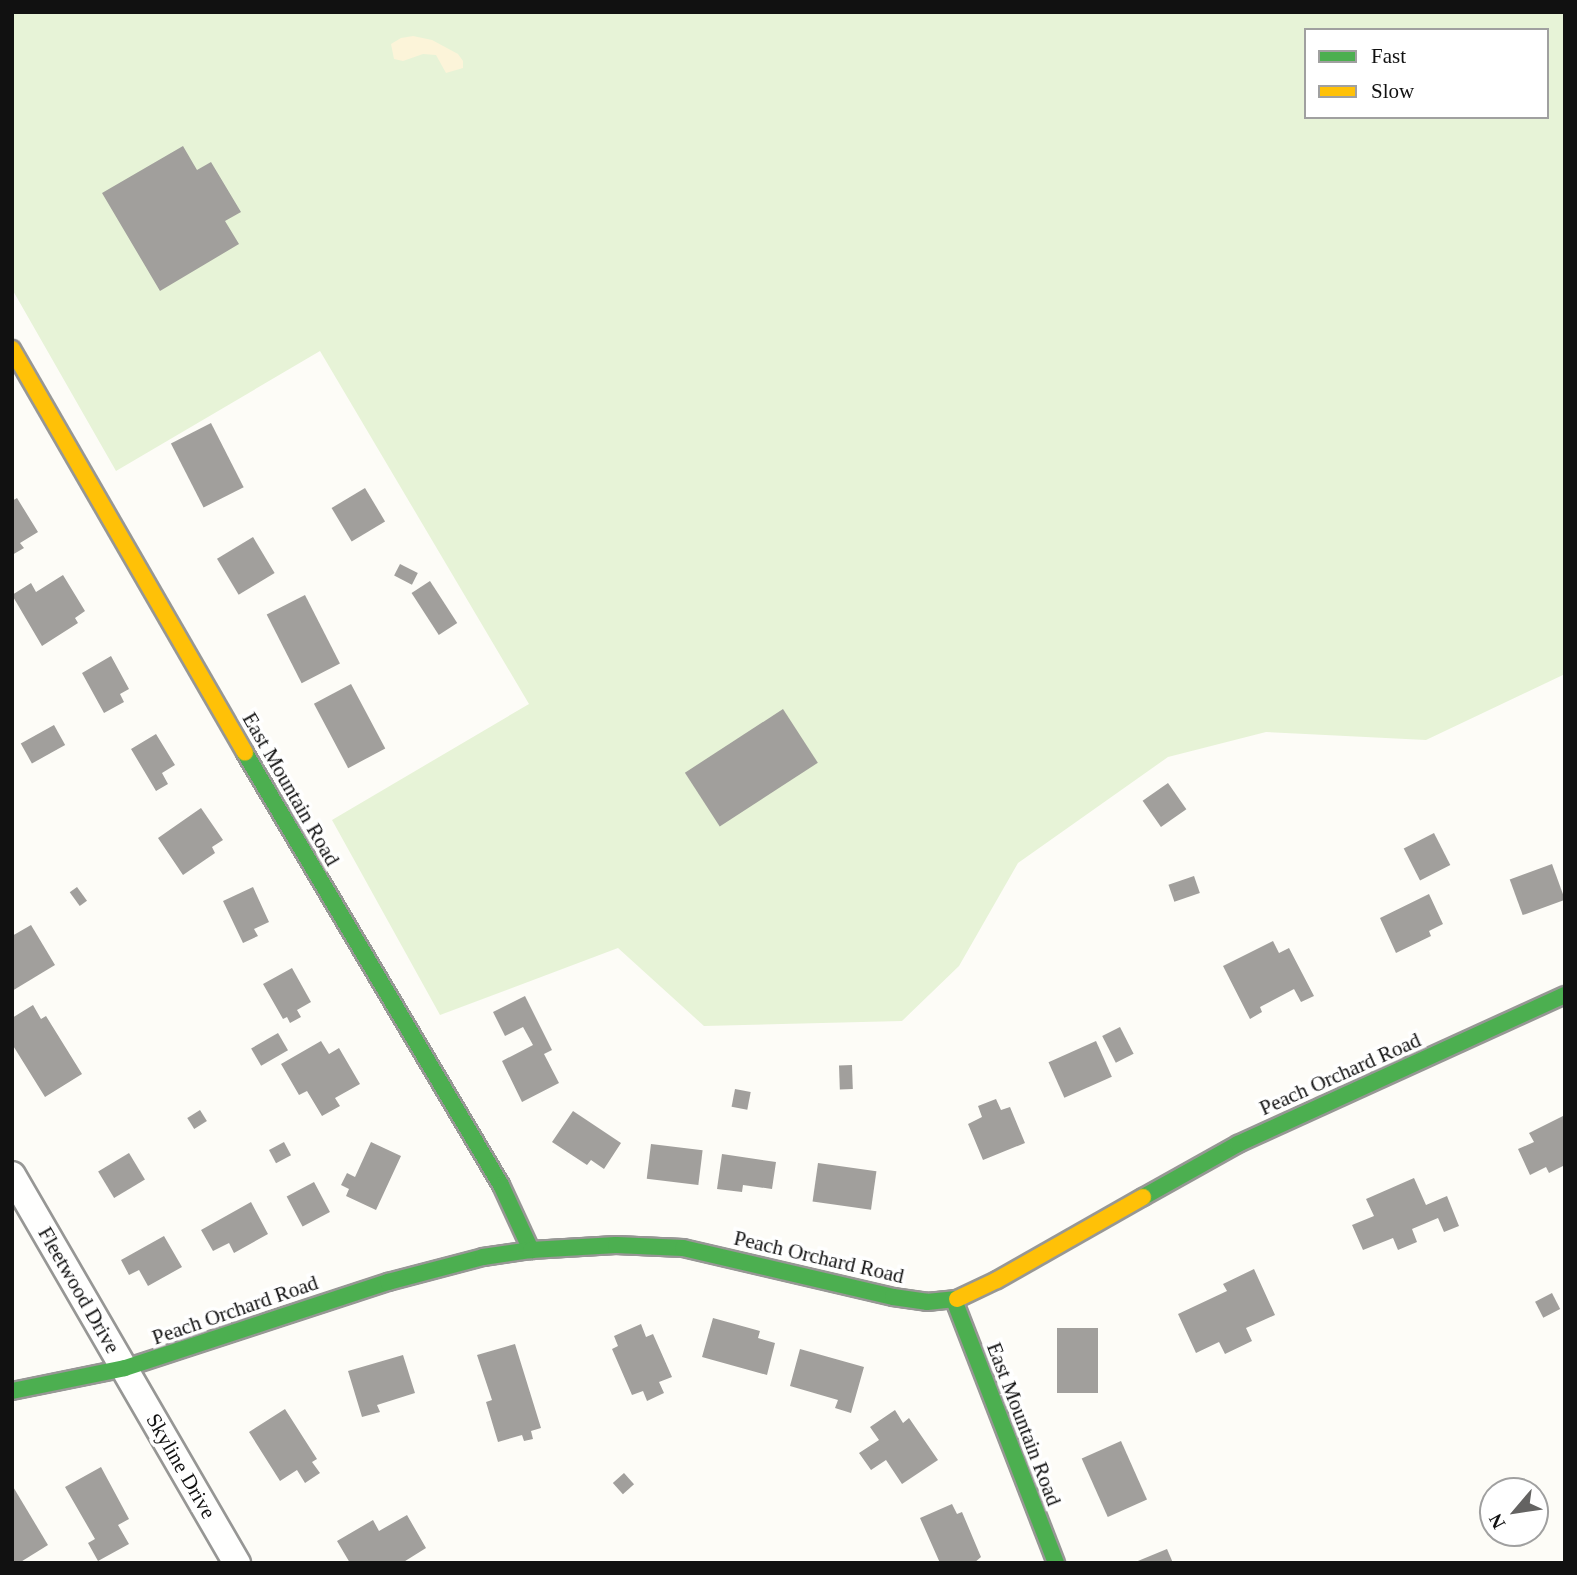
<!DOCTYPE html>
<html>
<head>
<meta charset="utf-8">
<style>
  body { margin:0 }
  #map { position:relative; width:1577px; height:1575px; overflow:hidden; background:#fdfcf7; font-family:"Times New Roman",serif }
  div>[style] { position:absolute }
  .green>* { inset:0; background:#e7f3d7 }
  .sand>* { inset:0; background:#fcf4d9 }
  .building>* { inset:0; background:#a19f9c; transform-origin:0 0 }
  .roads { filter:drop-shadow(2px 0 #979795) drop-shadow(-2px 0 #979795) drop-shadow(0 2px #979795) drop-shadow(0 -2px #979795) }
  .street>* { height:26px; margin:-13px; padding:0 13px; transform-origin:13px; border-radius:13px; background:#fffffe }
  .fast>* { height:16px; margin:-8px; padding:0 8px; transform-origin:8px; border-radius:8px; background:#4caf50 }
  .slow>* { height:16px; margin:-8px; padding:0 8px; transform-origin:8px; border-radius:8px; background:#ffc107 }
  span { translate:-50% -50%; white-space:nowrap; text-align:center; line-height:1.15; -webkit-text-stroke:7px #fff; paint-order:stroke }
  .street-label { font-size:21px; color:#111 }
  .frame { position:absolute; inset:0; border:14px solid #111; pointer-events:none }
  .legend { position:absolute; left:1304px; top:28px; width:245px; height:91px; box-sizing:border-box; background:#fff; border:2px solid #a0a0a0; margin:0; padding:9px 12px; list-style:none; font-size:21px; color:#111 }
  .legend li { display:flex; align-items:center; gap:14px; height:35px }
  .legend b { width:35px; border:2px solid #a0a0a0 }
  .north { position:absolute; left:1479px; top:1477px; width:70px; height:70px; box-sizing:border-box; background:#fff; border:2px solid #a0a0a0; border-radius:50%; rotate:241deg; font-size:19px; font-weight:700; line-height:28px; text-align:center; color:#111 }
  .north::after { content:''; display:block; margin:auto; width:24px; height:32px; background:#646362; clip-path:polygon(50% 0,100% 100%,50% 72%,0 100%) }
</style>
</head>
<body>
<div id="map">
  <div class="green">
    <div style="clip-path:polygon(evenodd,12px 12px,1565px 12px,1565px 674px,1426px 740px,1266px 732px,1168px 757px,1018px 863px,959px 966px,902px 1021px,704px 1026px,618px 948px,440px 1015px,332px 820px,529px 704px,320px 351px,116px 471px,12px 289px,12px 12px,1306px 30px,1547px 30px,1547px 117px,1306px 117px,1306px 30px)"></div>
  </div>
  <div class="sand">
    <div style="clip-path:polygon(413px 36px,432px 40px,458px 54px,463px 61px,463px 68px,446px 73px,436px 55px,423px 54px,403px 61px,394px 59px,391px 44px,401px 38px)"></div>
  </div>
  <div class="building">
    <div style="clip-path:polygon(183px 146px,197px 170px,211px 162px,241px 212px,225px 221px,239px 244px,160px 291px,102px 193px)"></div>
    <div style="left:211px;top:423px;width:72px;height:45px;rotate:63deg"></div>
    <div style="left:365px;top:488px;width:39px;height:39px;rotate:59deg"></div>
    <div style="clip-path:polygon(17px 498px,38px 532px,20px 543px,24px 548px,12px 555px,12px 501px)"></div>
    <div style="left:253px;top:537px;width:42px;height:42px;rotate:59deg"></div>
    <div style="left:400px;top:564px;width:20px;height:13px;rotate:27deg"></div>
    <div style="clip-path:polygon(63px 575px,85px 611px,75px 618px,78px 623px,42px 646px,12px 595px,31px 583px,36px 592px)"></div>
    <div style="left:430px;top:581px;width:50px;height:22px;rotate:57deg"></div>
    <div style="left:305px;top:595px;width:77px;height:43px;rotate:63deg"></div>
    <div style="clip-path:polygon(111px 656px,129px 689px,120px 694px,124px 702px,104px 713px,82px 673px)"></div>
    <div style="left:351px;top:684px;width:73px;height:42px;rotate:62deg"></div>
    <div style="left:783px;top:709px;width:64px;height:117px;rotate:57deg"></div>
    <div style="left:54px;top:725px;width:23px;height:38px;rotate:61deg"></div>
    <div style="clip-path:polygon(156px 734px,175px 765px,162px 773px,168px 784px,156px 791px,131px 749px)"></div>
    <div style="left:1168px;top:783px;width:32px;height:31px;rotate:55deg"></div>
    <div style="clip-path:polygon(201px 808px,223px 840px,212px 847px,215px 853px,183px 875px,158px 838px)"></div>
    <div style="left:1434px;top:833px;width:36px;height:34px;rotate:63deg"></div>
    <div style="left:1552px;top:864px;width:38px;height:45px;rotate:70deg"></div>
    <div style="left:1194px;top:876px;width:18px;height:27px;rotate:71deg"></div>
    <div style="left:77px;top:887px;width:17px;height:9px;rotate:54deg"></div>
    <div style="clip-path:polygon(253px 887px,269px 922px,254px 929px,258px 936px,243px 943px,223px 901px)"></div>
    <div style="clip-path:polygon(1429px 894px,1443px 924px,1429px 931px,1431px 936px,1396px 953px,1380px 918px)"></div>
    <div style="clip-path:polygon(31px 925px,55px 965px,12px 991px,12px 936px)"></div>
    <div style="clip-path:polygon(1273px 941px,1279px 953px,1289px 948px,1314px 996px,1301px 1002px,1294px 989px,1260px 1007px,1262px 1012px,1250px 1019px,1223px 966px)"></div>
    <div style="clip-path:polygon(292px 968px,311px 1002px,297px 1010px,301px 1017px,290px 1023px,287px 1017px,283px 1019px,263px 984px)"></div>
    <div style="clip-path:polygon(525px 996px,552px 1050px,544px 1054px,559px 1083px,522px 1102px,502px 1061px,533px 1045px,523px 1027px,505px 1036px,493px 1012px)"></div>
    <div style="clip-path:polygon(33px 1005px,41px 1019px,46px 1016px,82px 1074px,45px 1097px,12px 1044px,12px 1018px)"></div>
    <div style="left:1120px;top:1027px;width:30px;height:20px;rotate:63deg"></div>
    <div style="left:278px;top:1033px;width:20px;height:31px;rotate:60deg"></div>
    <div style="clip-path:polygon(321px 1041px,329px 1054px,339px 1048px,360px 1084px,335px 1098px,340px 1106px,322px 1116px,307px 1091px,299px 1095px,281px 1064px)"></div>
    <div style="left:1096px;top:1041px;width:39px;height:52px;rotate:66deg"></div>
    <div style="left:852px;top:1065px;width:24px;height:13px;rotate:88deg"></div>
    <div style="left:735px;top:1089px;width:16px;height:18px;rotate:11deg"></div>
    <div style="clip-path:polygon(996px 1099px,1001px 1110px,1010px 1107px,1025px 1143px,983px 1160px,968px 1124px,982px 1117px,978px 1106px)"></div>
    <div style="left:200px;top:1110px;width:13px;height:15px;rotate:58deg"></div>
    <div style="clip-path:polygon(573px 1111px,621px 1143px,604px 1169px,591px 1160px,587px 1165px,552px 1142px)"></div>
    <div style="clip-path:polygon(1565px 1115px,1565px 1165px,1549px 1173px,1546px 1167px,1530px 1175px,1518px 1149px,1534px 1142px,1529px 1133px)"></div>
    <div style="left:284px;top:1142px;width:15px;height:17px;rotate:62deg"></div>
    <div style="clip-path:polygon(371px 1142px,401px 1156px,376px 1210px,346px 1196px,349px 1189px,341px 1185px,347px 1173px,355px 1177px)"></div>
    <div style="left:651px;top:1144px;width:52px;height:35px;rotate:7deg"></div>
    <div style="left:129px;top:1153px;width:31px;height:36px;rotate:59deg"></div>
    <div style="clip-path:polygon(722px 1154px,776px 1162px,772px 1189px,743px 1185px,742px 1192px,717px 1189px)"></div>
    <div style="left:818px;top:1163px;width:59px;height:39px;rotate:8deg"></div>
    <div style="clip-path:polygon(1414px 1178px,1426px 1205px,1447px 1196px,1459px 1226px,1444px 1232px,1438px 1218px,1412px 1229px,1417px 1242px,1398px 1250px,1393px 1238px,1363px 1250px,1352px 1225px,1374px 1216px,1366px 1199px)"></div>
    <div style="left:314px;top:1182px;width:34px;height:31px;rotate:62deg"></div>
    <div style="clip-path:polygon(251px 1202px,268px 1234px,234px 1253px,229px 1243px,213px 1251px,201px 1230px)"></div>
    <div style="clip-path:polygon(164px 1236px,182px 1267px,148px 1286px,139px 1270px,129px 1275px,121px 1260px)"></div>
    <div style="clip-path:polygon(1254px 1269px,1275px 1315px,1246px 1328px,1252px 1341px,1225px 1354px,1219px 1342px,1196px 1353px,1178px 1314px,1227px 1291px,1223px 1284px)"></div>
    <div style="left:1552px;top:1293px;width:18px;height:19px;rotate:63deg"></div>
    <div style="clip-path:polygon(713px 1318px,760px 1331px,758px 1338px,775px 1343px,767px 1375px,702px 1357px)"></div>
    <div style="clip-path:polygon(641px 1324px,646px 1337px,653px 1334px,672px 1377px,659px 1382px,664px 1393px,647px 1401px,643px 1391px,632px 1395px,612px 1349px,618px 1346px,614px 1336px)"></div>
    <div style="left:1057px;top:1328px;width:41px;height:65px"></div>
    <div style="clip-path:polygon(515px 1344px,541px 1428px,531px 1431px,533px 1439px,524px 1441px,522px 1435px,498px 1442px,486px 1402px,492px 1400px,477px 1355px)"></div>
    <div style="clip-path:polygon(800px 1349px,864px 1367px,851px 1413px,835px 1408px,838px 1400px,790px 1386px)"></div>
    <div style="clip-path:polygon(403px 1355px,415px 1393px,377px 1405px,380px 1412px,362px 1417px,348px 1371px)"></div>
    <div style="clip-path:polygon(285px 1409px,317px 1459px,312px 1462px,320px 1473px,305px 1483px,297px 1470px,280px 1481px,249px 1432px)"></div>
    <div style="clip-path:polygon(895px 1410px,903px 1423px,909px 1418px,938px 1460px,902px 1484px,886px 1460px,871px 1470px,859px 1453px,879px 1440px,870px 1427px)"></div>
    <div style="left:1121px;top:1441px;width:64px;height:43px;rotate:66deg"></div>
    <div style="clip-path:polygon(101px 1467px,129px 1519px,118px 1525px,129px 1544px,98px 1561px,88px 1543px,95px 1539px,65px 1487px)"></div>
    <div style="left:624px;top:1473px;width:15px;height:15px;rotate:48deg"></div>
    <div style="clip-path:polygon(12px 1485px,48px 1545px,19px 1563px,12px 1563px)"></div>
    <div style="clip-path:polygon(952px 1504px,957px 1514px,962px 1512px,981px 1557px,974px 1563px,940px 1563px,920px 1518px)"></div>
    <div style="clip-path:polygon(407px 1515px,426px 1548px,402px 1563px,350px 1563px,337px 1541px,373px 1520px,379px 1531px)"></div>
    <div style="clip-path:polygon(1167px 1549px,1173px 1563px,1133px 1563px)"></div>
  </div>
  <div class="roads">
    <div class="street">
      <div style="left:12px;top:1175px;width:449px;rotate:59.9deg"></div>
    </div>
    <div class="fast">
      <div style="left:245px;top:753px;width:502px;rotate:59.35deg"></div>
      <div style="left:501px;top:1185px;width:72px;rotate:65.2deg"></div>
      <div style="left:1143px;top:1197px;width:109px;rotate:-29.2deg"></div>
      <div style="left:1238px;top:1144px;width:359px;rotate:-24.5deg"></div>
      <div style="left:954px;top:1300px;width:282px;rotate:68.8deg"></div>
      <div style="left:12px;top:1391px;width:115px;rotate:-11.5deg"></div>
      <div style="left:125px;top:1368px;width:277px;rotate:-18.1deg"></div>
      <div style="left:388px;top:1282px;width:98px;rotate:-14.7deg"></div>
      <div style="left:483px;top:1257px;width:49px;rotate:-8.3deg"></div>
      <div style="left:531px;top:1250px;width:85px;rotate:-3.4deg"></div>
      <div style="left:616px;top:1245px;width:67px;rotate:2.6deg"></div>
      <div style="left:683px;top:1248px;width:216px;rotate:13.1deg"></div>
      <div style="left:893px;top:1297px;width:34px;rotate:8deg"></div>
      <div style="left:927px;top:1302px;width:30px;rotate:-6deg"></div>
    </div>
    <div class="slow">
      <div style="left:12px;top:349px;width:466px;rotate:60deg"></div>
      <div style="left:957px;top:1299px;width:44px;rotate:-25.4deg"></div>
      <div style="left:997px;top:1280px;width:168px;rotate:-29.6deg"></div>
    </div>
  </div>
  <div class="street-label">
    <span style="left:291px;top:789px;rotate:60deg">East Mountain Road</span>
    <span style="left:1340px;top:1074px;rotate:-24deg">Peach Orchard Road</span>
    <span style="left:819px;top:1257px;rotate:13deg">Peach Orchard Road</span>
    <span style="left:79px;top:1290px;rotate:60deg">Fleetwood Drive</span>
    <span style="left:235px;top:1310px;rotate:-19deg">Peach Orchard Road</span>
    <span style="left:1024px;top:1424px;rotate:69deg">East Mountain Road</span>
    <span style="left:181px;top:1466px;rotate:60deg">Skyline Drive</span>
  </div>
  <div class="frame"></div>
  <ul class="legend">
  <li><b style="height:9px;background:#4caf50"></b>Fast</li>
  <li><b style="height:9px;background:#ffc107"></b>Slow</li>
  </ul>
  <div class="north">N</div>
</div>
</body>
</html>
